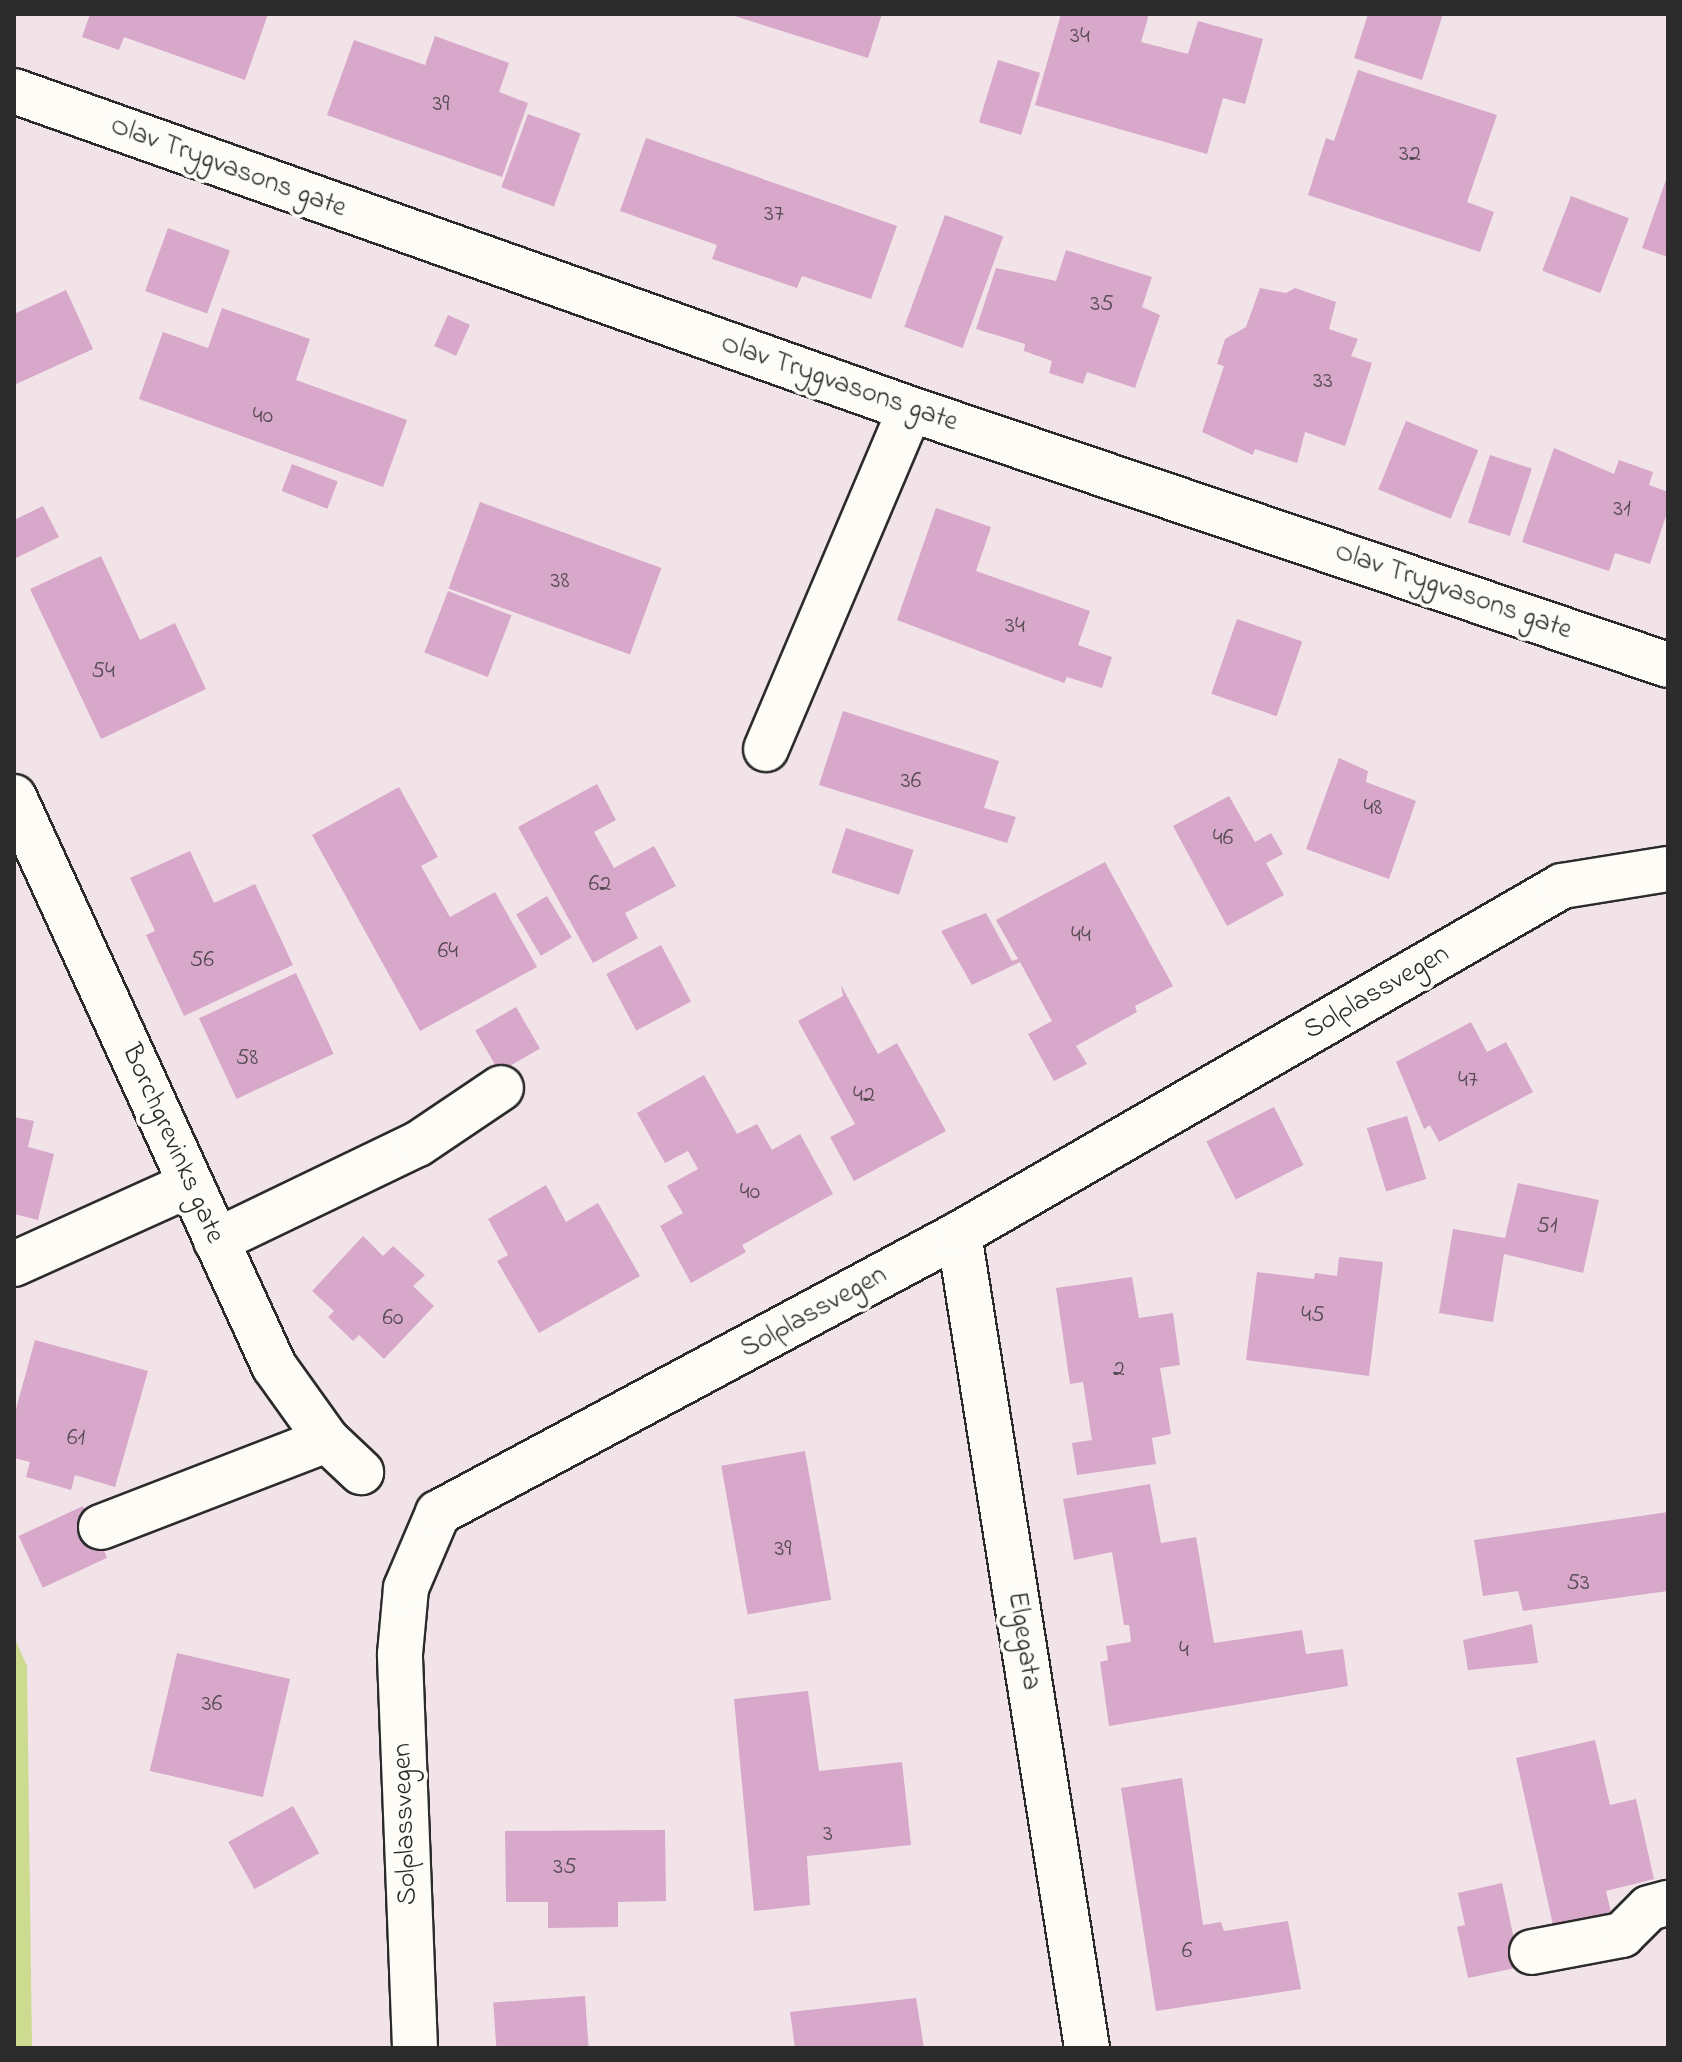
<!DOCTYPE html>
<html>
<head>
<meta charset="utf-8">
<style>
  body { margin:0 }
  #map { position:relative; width:1682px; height:2062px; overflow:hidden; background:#f2e3e9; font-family:"Indie Flower",sans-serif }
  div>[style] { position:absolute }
  .green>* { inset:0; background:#ccdb8f }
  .building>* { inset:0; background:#d7a8c9; transform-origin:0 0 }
  .roads { filter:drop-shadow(2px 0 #2b2b2b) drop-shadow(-2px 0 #2b2b2b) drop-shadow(0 2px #2b2b2b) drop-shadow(0 -2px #2b2b2b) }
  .minor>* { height:44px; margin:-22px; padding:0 22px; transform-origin:22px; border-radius:22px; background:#fdfcf7 }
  span { translate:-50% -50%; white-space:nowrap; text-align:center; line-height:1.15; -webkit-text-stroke:8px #fdfcf7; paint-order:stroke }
  .number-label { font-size:24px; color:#564a52 }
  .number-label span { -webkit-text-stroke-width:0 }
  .street-label { font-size:28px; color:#2b2b2b }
  .frame { position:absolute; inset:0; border:16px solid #2b2b2b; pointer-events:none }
</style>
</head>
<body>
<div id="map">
  <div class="green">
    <div style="clip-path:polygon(14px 1637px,27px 1666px,32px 2048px,14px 2048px)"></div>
  </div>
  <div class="building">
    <div style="clip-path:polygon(90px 14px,268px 14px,245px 80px,124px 37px,119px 50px,82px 37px)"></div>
    <div style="clip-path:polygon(728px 14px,882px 14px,868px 58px)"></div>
    <div style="clip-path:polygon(1061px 14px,1149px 14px,1141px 42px,1188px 54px,1198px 21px,1263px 39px,1245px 104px,1223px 98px,1207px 154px,1035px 105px)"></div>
    <div style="clip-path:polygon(1368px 14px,1443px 14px,1422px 80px,1354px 58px)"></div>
    <div style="clip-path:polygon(435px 36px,509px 63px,499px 92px,528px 103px,502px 177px,327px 115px,354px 40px,425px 65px)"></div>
    <div style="left:998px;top:60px;width:44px;height:65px;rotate:17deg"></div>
    <div style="clip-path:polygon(1358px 70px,1497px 115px,1467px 202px,1494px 212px,1480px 252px,1308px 195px,1326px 138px,1334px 141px)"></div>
    <div style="left:528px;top:114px;width:56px;height:78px;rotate:20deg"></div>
    <div style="clip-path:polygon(646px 138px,897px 226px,871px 299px,802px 276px,797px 288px,712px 259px,717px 245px,620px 211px)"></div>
    <div style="clip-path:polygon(1668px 174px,1668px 257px,1642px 248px)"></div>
    <div style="left:1571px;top:196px;width:62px;height:80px;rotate:21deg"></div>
    <div style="left:945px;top:215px;width:62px;height:119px;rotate:20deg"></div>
    <div style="left:168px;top:228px;width:66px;height:67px;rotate:20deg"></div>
    <div style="clip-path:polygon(1066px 250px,1152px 277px,1142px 307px,1160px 315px,1135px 388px,1087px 372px,1083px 384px,1049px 373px,1052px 361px,1024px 351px,1025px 344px,976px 329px,996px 268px,1056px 281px)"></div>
    <div style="clip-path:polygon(1260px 288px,1286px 293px,1295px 288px,1336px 302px,1329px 329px,1358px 339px,1351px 356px,1372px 363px,1345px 446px,1305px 432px,1297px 463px,1255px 449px,1253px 455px,1202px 432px,1224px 366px,1217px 364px,1225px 339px,1246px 327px)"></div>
    <div style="clip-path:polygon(66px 290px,93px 349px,14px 385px,14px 314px)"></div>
    <div style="clip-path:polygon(222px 308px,310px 339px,296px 380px,407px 420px,383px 487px,139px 399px,163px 332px,208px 348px)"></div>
    <div style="left:448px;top:315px;width:24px;height:34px;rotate:24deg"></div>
    <div style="left:1406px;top:421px;width:78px;height:74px;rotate:22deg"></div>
    <div style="clip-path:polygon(1554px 448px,1614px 474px,1619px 460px,1653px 472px,1649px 485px,1668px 492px,1668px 510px,1650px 564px,1615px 553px,1609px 571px,1522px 542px)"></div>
    <div style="left:1490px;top:455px;width:44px;height:71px;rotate:18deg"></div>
    <div style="left:292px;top:464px;width:49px;height:29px;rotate:21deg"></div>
    <div style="left:480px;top:502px;width:193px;height:92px;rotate:20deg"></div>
    <div style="clip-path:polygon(43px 506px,59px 537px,14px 559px,14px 520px)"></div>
    <div style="clip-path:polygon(936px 508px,991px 527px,976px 571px,1090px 611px,1078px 645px,1112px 657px,1102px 688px,1067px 677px,1064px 683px,897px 620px)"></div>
    <div style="clip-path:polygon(101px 556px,140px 640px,175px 623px,206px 689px,101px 739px,30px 589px)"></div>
    <div style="left:448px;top:591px;width:68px;height:66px;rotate:21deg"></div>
    <div style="left:1237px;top:619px;width:69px;height:79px;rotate:19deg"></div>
    <div style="clip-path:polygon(843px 711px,999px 761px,984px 808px,1016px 817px,1007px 843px,819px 785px)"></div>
    <div style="clip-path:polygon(1339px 758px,1368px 771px,1366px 782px,1416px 801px,1389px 879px,1306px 849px)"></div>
    <div style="clip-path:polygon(597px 784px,616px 820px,594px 832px,614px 868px,654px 846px,676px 886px,625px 913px,638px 938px,593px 963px,518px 827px)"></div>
    <div style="clip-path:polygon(399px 787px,438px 857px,421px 866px,450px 917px,495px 892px,537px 967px,420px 1031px,312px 835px)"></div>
    <div style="clip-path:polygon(1229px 796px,1255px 842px,1271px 833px,1283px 854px,1266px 863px,1284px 895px,1227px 926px,1173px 826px)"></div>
    <div style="left:846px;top:828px;width:71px;height:47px;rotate:18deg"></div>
    <div style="clip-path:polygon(190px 851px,214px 903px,255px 884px,293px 965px,184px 1016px,146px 935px,155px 931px,130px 878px)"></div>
    <div style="clip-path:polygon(1105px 862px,1173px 986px,1135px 1006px,1137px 1012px,1076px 1046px,1087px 1064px,1054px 1081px,1028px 1034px,1052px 1021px,1020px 962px,972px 985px,941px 931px,986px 913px,1012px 961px,1018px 959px,996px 920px)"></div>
    <div style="left:547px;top:896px;width:48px;height:36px;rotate:59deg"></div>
    <div style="left:661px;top:945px;width:64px;height:62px;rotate:62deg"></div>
    <div style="left:296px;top:973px;width:89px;height:107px;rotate:65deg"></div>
    <div style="clip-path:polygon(841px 985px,878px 1054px,897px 1043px,946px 1131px,854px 1181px,830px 1137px,855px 1124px,798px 1021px,843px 996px)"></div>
    <div style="left:516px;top:1007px;width:48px;height:47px;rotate:60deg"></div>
    <div style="clip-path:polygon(1471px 1022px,1487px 1052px,1506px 1042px,1533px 1092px,1439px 1142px,1430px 1125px,1424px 1129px,1396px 1062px)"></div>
    <div style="clip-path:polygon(704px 1075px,737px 1134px,757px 1124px,772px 1150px,800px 1134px,833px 1194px,742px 1245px,746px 1252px,691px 1283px,660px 1226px,683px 1213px,667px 1186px,698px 1169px,688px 1151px,665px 1163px,637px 1113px)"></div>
    <div style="left:1274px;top:1107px;width:65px;height:76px;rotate:63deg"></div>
    <div style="left:1407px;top:1116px;width:66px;height:42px;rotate:73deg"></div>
    <div style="clip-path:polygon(14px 1117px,34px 1121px,28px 1147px,54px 1154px,38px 1220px,14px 1214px)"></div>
    <div style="clip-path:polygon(1518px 1183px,1599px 1200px,1583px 1273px,1504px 1254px,1493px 1322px,1439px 1313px,1453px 1229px,1505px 1238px)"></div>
    <div style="clip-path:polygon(546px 1185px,566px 1222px,598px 1203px,640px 1276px,539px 1333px,497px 1261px,508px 1255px,488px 1219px)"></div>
    <div style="clip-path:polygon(363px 1236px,383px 1256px,393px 1246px,425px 1275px,413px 1286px,434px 1306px,384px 1359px,359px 1335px,353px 1341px,328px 1317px,334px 1311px,312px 1291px)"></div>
    <div style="clip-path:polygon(1339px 1257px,1383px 1262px,1369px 1376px,1246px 1360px,1257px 1272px,1314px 1279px,1315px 1273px,1337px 1276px)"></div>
    <div style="clip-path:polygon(1132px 1277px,1139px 1318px,1173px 1313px,1180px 1365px,1160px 1368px,1171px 1434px,1152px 1438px,1156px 1464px,1077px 1475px,1072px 1443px,1092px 1440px,1083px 1382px,1070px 1384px,1056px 1288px)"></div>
    <div style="clip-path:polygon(35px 1340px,148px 1371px,115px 1487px,75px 1475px,71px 1490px,26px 1477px,30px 1462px,14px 1458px,14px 1416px)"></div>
    <div style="left:805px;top:1451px;width:151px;height:85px;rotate:80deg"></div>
    <div style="clip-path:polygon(1150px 1484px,1161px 1543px,1196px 1537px,1214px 1643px,1302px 1630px,1306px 1654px,1343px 1649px,1348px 1686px,1109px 1726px,1100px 1662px,1108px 1660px,1106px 1646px,1131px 1642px,1129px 1625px,1124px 1625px,1112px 1552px,1074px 1560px,1063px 1499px)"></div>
    <div style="left:83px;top:1506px;width:57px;height:71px;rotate:65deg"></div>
    <div style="clip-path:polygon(1668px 1512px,1668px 1591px,1523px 1611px,1518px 1591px,1483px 1596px,1474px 1540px)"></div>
    <div style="clip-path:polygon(1532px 1624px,1538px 1663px,1468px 1670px,1463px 1640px)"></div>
    <div style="left:177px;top:1653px;width:116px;height:121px;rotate:13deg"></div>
    <div style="clip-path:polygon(808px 1691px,819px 1771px,902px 1762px,911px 1845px,807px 1856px,810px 1905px,754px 1911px,734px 1699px)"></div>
    <div style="clip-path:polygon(1595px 1740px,1610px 1805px,1636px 1799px,1654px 1879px,1606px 1891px,1615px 1929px,1557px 1943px,1516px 1758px)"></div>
    <div style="clip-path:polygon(1182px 1778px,1203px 1925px,1221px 1922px,1224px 1931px,1288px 1921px,1301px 1989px,1156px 2011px,1121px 1788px)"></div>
    <div style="left:293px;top:1806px;width:54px;height:74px;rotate:61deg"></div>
    <div style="clip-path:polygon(665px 1830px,666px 1901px,618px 1902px,618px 1927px,548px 1928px,548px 1902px,506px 1902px,505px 1831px)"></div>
    <div style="clip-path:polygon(1502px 1883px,1520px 1967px,1468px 1978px,1457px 1927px,1465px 1925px,1458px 1893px)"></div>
    <div style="left:585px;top:1996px;width:52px;height:92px;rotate:86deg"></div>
    <div style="clip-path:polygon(916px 1998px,924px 2048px,795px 2048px,790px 2012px)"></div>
  </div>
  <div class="roads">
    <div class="minor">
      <div style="left:14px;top:91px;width:951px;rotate:19.54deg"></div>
      <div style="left:910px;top:409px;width:800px;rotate:18.66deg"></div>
      <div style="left:766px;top:749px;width:369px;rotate:-67deg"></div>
      <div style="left:14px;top:797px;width:626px;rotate:65.44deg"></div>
      <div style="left:274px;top:1366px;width:91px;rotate:54.4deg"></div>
      <div style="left:327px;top:1440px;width:47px;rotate:43.3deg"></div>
      <div style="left:959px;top:1234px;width:824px;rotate:81.06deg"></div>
      <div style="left:216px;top:1241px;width:224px;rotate:-25.7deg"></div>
      <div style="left:418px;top:1144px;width:100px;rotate:-34deg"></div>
      <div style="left:14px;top:1264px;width:194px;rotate:-24.3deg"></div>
      <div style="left:101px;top:1527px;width:242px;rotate:-21.1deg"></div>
      <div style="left:1532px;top:1952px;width:92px;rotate:-10.7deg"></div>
      <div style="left:1622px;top:1935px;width:38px;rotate:-45deg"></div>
      <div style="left:1649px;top:1908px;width:20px;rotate:-15deg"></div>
      <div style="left:415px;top:2048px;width:394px;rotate:-92.2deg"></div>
      <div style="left:400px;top:1654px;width:66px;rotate:-84.8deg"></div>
      <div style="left:406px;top:1588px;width:82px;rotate:-66.9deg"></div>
      <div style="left:438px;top:1513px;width:591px;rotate:-28.17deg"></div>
      <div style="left:959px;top:1234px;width:696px;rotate:-29.99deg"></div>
      <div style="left:1562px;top:886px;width:107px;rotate:-9.1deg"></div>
    </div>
  </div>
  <div class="number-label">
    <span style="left:1080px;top:37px">34</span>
    <span style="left:441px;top:105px">39</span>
    <span style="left:1410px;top:155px">32</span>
    <span style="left:774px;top:215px">37</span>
    <span style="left:1102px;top:305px">35</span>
    <span style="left:1323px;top:382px">33</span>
    <span style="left:263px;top:417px">40</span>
    <span style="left:1622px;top:510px">31</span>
    <span style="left:560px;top:582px">38</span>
    <span style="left:1015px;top:627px">34</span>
    <span style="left:103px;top:672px">54</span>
    <span style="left:911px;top:782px">36</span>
    <span style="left:1373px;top:809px">48</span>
    <span style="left:1223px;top:839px">46</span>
    <span style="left:600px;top:885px">62</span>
    <span style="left:1081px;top:936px">44</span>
    <span style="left:448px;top:952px">64</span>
    <span style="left:202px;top:961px">56</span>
    <span style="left:247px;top:1059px">58</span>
    <span style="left:1468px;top:1081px">47</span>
    <span style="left:864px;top:1096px">42</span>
    <span style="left:750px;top:1193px">40</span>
    <span style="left:1547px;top:1227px">51</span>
    <span style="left:1313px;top:1316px">45</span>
    <span style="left:393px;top:1319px">60</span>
    <span style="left:1119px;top:1370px">2</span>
    <span style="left:76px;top:1439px">61</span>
    <span style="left:783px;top:1550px">39</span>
    <span style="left:1578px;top:1584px">53</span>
    <span style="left:1184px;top:1651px">4</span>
    <span style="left:212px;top:1705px">36</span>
    <span style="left:828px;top:1835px">3</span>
    <span style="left:565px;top:1868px">35</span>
    <span style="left:1187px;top:1952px">6</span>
  </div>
  <div class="street-label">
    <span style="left:228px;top:168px;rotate:20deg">Olav Trygvasons gate</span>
    <span style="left:839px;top:384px;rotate:19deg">Olav Trygvasons gate</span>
    <span style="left:1453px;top:592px;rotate:19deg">Olav Trygvasons gate</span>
    <span style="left:1377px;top:993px;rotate:-30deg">Solplassvegen</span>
    <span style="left:172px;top:1144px;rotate:66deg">Borchgrevinks gate</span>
    <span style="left:814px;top:1313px;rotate:-29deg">Solplassvegen</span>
    <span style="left:1023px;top:1641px;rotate:81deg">Elgegata</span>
    <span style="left:406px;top:1824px;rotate:-92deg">Solplassvegen</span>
  </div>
  <div class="frame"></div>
</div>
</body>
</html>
